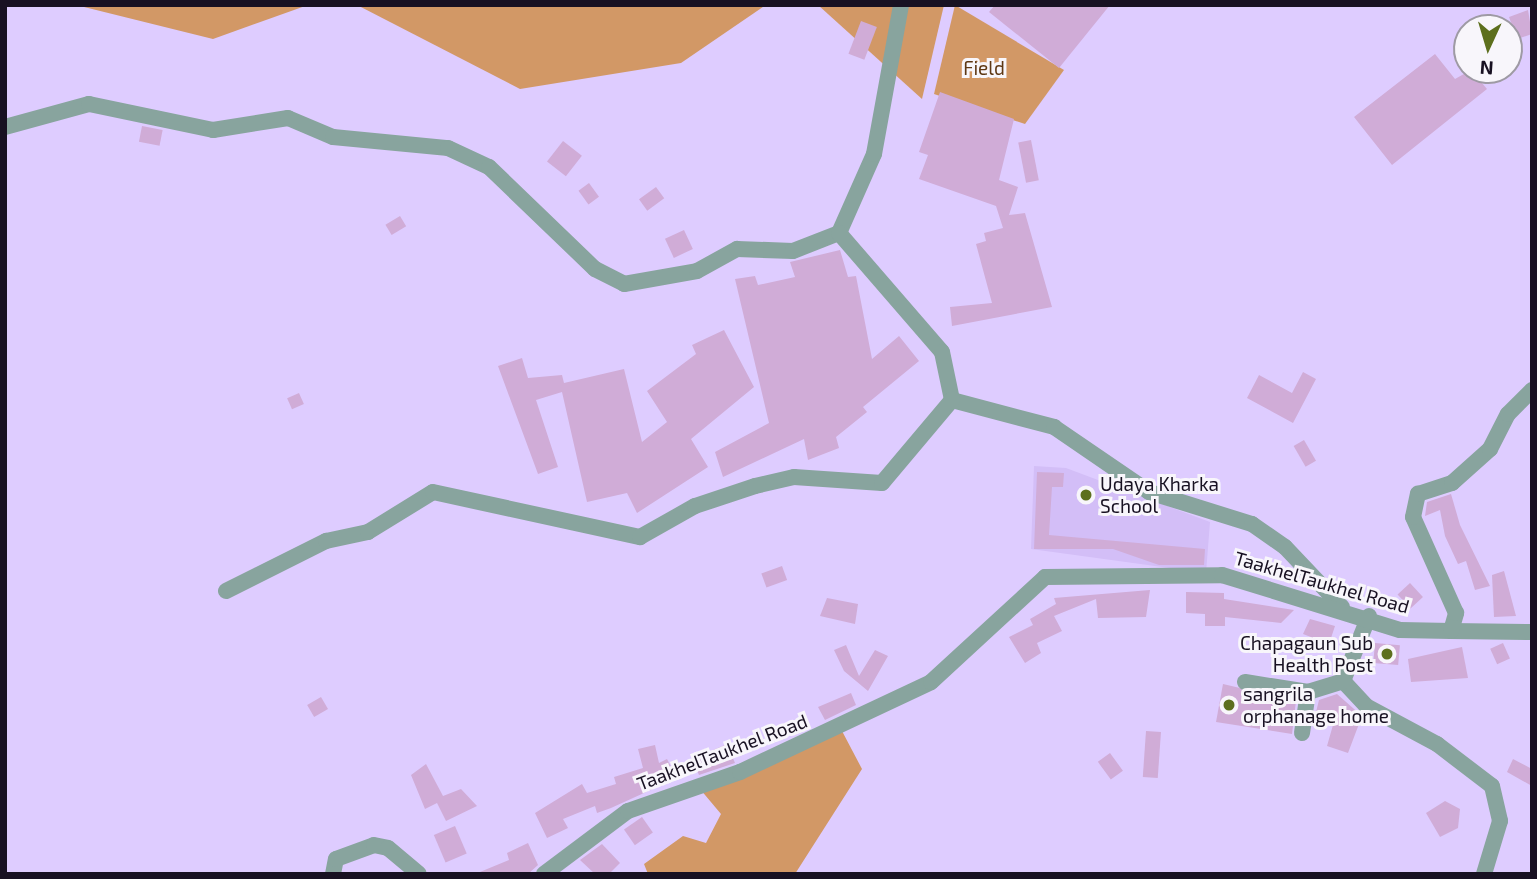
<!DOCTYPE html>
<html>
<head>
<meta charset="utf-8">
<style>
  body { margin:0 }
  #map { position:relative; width:1537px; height:879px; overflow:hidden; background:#deccff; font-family:"Exo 2",sans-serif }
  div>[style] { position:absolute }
  .built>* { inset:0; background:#d3bef7 }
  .green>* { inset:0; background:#d29866 }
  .building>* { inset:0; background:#d0acd7; transform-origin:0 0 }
  .minor>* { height:16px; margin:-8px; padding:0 8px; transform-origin:8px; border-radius:8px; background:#88a49e }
  .dots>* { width:19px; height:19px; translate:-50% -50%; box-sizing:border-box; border:4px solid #f8f6fb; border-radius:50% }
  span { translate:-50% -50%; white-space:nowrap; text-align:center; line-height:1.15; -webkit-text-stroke:6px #f8f6fb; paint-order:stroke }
  .park-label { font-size:19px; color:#5e3814 }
  .poi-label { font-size:19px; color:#181122 }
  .left { translate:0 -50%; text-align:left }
  .right { translate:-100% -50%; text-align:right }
  .street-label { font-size:19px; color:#181122 }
  .frame { position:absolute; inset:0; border:7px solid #181122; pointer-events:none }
  .north { position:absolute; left:1453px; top:14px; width:70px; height:70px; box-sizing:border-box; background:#f8f6fb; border:2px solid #9e9aa4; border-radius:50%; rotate:184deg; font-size:19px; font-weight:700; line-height:28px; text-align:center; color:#181122 }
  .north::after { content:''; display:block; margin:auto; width:24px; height:32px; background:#5d6f1d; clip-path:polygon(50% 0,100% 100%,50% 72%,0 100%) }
</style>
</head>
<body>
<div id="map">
  <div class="built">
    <div style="clip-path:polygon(1034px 466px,1066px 468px,1210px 522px,1206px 573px,1031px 549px)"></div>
  </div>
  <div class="green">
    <div style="clip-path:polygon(76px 5px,308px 5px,213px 39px)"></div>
    <div style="clip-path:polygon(357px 5px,766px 5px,681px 63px,520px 89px)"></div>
    <div style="clip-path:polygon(818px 5px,944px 5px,922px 99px)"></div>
    <div style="clip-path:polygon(955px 5px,1064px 70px,1025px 124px,934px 94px)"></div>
    <div style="clip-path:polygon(842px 731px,862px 769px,795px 874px,648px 874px,644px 864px,683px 836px,706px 843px,721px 814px,700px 789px)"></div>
  </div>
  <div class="building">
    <div style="clip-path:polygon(995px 5px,1110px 5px,1059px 68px,989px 12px)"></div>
    <div style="clip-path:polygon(1528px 10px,1532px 34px,1517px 39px,1509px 17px)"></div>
    <div style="left:861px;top:21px;width:17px;height:35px;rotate:21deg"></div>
    <div style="clip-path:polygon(1435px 54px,1455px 79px,1471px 70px,1487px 89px,1392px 165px,1354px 117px)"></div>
    <div style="clip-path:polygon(940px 92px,1014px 119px,999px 180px,1018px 187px,1009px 215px,1025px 213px,1052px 307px,952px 326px,950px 307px,992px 303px,976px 244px,986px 241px,984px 233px,1003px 228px,996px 206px,919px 179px,928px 155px,919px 152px)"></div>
    <div style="left:142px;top:126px;width:21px;height:16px;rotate:11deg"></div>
    <div style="left:1031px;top:140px;width:41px;height:13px;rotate:79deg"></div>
    <div style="left:563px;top:141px;width:24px;height:26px;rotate:38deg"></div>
    <div style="left:589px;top:183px;width:17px;height:13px;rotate:54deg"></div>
    <div style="left:656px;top:187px;width:14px;height:21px;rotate:54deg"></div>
    <div style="left:400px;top:216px;width:12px;height:17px;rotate:59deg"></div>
    <div style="left:684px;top:230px;width:21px;height:21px;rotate:65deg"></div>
    <div style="clip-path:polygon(840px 250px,848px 277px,856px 276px,872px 359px,899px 336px,919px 361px,863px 407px,867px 412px,836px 437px,839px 448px,808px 460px,804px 439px,723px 477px,715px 452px,769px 423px,735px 279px,755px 276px,758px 285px,795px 277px,790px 262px)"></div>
    <div style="clip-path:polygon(724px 330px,754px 387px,691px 439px,708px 467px,637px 513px,627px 493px,587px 502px,562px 392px,536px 400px,558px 467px,538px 474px,498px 366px,522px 358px,528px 378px,562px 375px,564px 383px,624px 369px,642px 442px,667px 422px,647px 391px,696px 354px,692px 345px)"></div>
    <div style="clip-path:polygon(1303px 372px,1316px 379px,1293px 423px,1247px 398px,1259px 375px,1292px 393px)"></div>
    <div style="left:299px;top:393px;width:12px;height:13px;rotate:66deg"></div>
    <div style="left:1304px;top:440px;width:24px;height:12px;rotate:60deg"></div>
    <div style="clip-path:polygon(1037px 472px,1064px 473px,1063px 487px,1052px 487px,1049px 535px,1205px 549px,1204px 565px,1159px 565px,1113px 549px,1034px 549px)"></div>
    <div style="clip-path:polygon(1451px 494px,1460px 525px,1490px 586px,1475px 590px,1466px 561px,1458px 564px,1445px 536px,1440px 510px,1425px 516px,1427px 502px)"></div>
    <div style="left:782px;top:566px;width:15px;height:22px;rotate:70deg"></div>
    <div style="clip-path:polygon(1504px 571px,1516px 616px,1494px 617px,1492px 575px)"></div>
    <div style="left:1410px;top:583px;width:19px;height:17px;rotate:47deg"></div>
    <div style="clip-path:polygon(1150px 590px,1146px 617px,1098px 618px,1096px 599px,1054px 616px,1062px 631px,1037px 643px,1041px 653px,1025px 663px,1009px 637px,1033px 625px,1030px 619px,1056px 604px,1054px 598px)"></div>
    <div style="clip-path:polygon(1186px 592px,1224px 593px,1224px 599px,1294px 610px,1281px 623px,1225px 617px,1225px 626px,1205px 626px,1205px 614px,1186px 613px)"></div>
    <div style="clip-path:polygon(827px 598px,858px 604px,855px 624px,820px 616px)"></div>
    <div style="clip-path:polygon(1310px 619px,1335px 626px,1329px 644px,1303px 634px)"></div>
    <div style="left:1375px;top:643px;width:25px;height:20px;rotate:5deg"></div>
    <div style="left:1503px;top:643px;width:17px;height:14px;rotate:66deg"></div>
    <div style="clip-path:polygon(846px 645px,859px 676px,875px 650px,888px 656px,868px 691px,844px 671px,834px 650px)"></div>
    <div style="clip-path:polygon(1462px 647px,1468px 678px,1411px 682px,1408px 659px)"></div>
    <div style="clip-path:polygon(1223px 684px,1296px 701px,1292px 734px,1216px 722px)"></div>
    <div style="clip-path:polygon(851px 693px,856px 705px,825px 720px,818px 707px)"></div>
    <div style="clip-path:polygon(1337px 694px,1362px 716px,1348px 753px,1327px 746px,1335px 718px,1316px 712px,1319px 700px)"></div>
    <div style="left:321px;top:697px;width:14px;height:16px;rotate:60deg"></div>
    <div style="left:1146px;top:731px;width:15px;height:46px;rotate:4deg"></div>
    <div style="clip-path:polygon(727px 744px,735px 763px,699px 775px,692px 759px)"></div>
    <div style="clip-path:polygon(655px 745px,659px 763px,667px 759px,677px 778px,611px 808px,597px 813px,595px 806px,563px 819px,568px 828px,547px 838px,535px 813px,582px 784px,587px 793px,616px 784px,614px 777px,643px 768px,638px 749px)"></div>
    <div style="left:1110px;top:753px;width:22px;height:15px;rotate:54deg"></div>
    <div style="clip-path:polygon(1513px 759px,1532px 769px,1532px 786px,1507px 772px)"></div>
    <div style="clip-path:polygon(426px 764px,443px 796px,461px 789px,477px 806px,446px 821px,437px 803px,425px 809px,411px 775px)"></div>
    <div style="clip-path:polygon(1445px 801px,1460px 809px,1458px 828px,1440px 837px,1426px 813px)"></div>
    <div style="left:642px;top:817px;width:19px;height:22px;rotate:55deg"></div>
    <div style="left:455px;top:826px;width:30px;height:23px;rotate:67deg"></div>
    <div style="clip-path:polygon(528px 843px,538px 865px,528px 874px,475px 874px,509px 860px,507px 853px)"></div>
    <div style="clip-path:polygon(602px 844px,620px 863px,609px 874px,595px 874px,580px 860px)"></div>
  </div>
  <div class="minor">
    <div style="left:5px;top:127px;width:87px;rotate:-15.3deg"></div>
    <div style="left:89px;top:104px;width:127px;rotate:11.8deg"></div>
    <div style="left:213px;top:130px;width:76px;rotate:-9.1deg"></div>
    <div style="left:288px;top:118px;width:49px;rotate:22.9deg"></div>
    <div style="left:333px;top:137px;width:116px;rotate:5.5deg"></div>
    <div style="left:448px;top:148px;width:45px;rotate:24.9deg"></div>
    <div style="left:489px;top:167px;width:147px;rotate:43.9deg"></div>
    <div style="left:595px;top:269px;width:33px;rotate:27deg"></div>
    <div style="left:624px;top:284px;width:74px;rotate:-10.1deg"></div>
    <div style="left:697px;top:271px;width:46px;rotate:-28.8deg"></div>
    <div style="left:737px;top:249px;width:56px;rotate:2deg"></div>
    <div style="left:793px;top:251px;width:49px;rotate:-21.4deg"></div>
    <div style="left:839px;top:233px;width:86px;rotate:-66.1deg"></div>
    <div style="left:874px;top:154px;width:151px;rotate:-79.7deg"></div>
    <div style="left:839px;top:233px;width:157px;rotate:49.1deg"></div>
    <div style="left:942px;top:352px;width:49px;rotate:78.2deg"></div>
    <div style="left:952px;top:400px;width:106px;rotate:14.8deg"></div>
    <div style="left:1054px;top:427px;width:115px;rotate:34.4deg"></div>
    <div style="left:1149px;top:492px;width:108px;rotate:17.3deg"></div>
    <div style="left:1252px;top:524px;width:40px;rotate:34.9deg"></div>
    <div style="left:1285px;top:547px;width:83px;rotate:46.5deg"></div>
    <div style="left:226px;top:591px;width:112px;rotate:-26.6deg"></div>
    <div style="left:326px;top:541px;width:43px;rotate:-12.1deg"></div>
    <div style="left:368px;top:532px;width:76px;rotate:-31.6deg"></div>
    <div style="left:433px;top:492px;width:212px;rotate:12.3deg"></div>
    <div style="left:640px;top:537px;width:63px;rotate:-29.4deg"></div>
    <div style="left:695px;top:506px;width:63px;rotate:-18.4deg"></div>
    <div style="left:755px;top:486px;width:40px;rotate:-13deg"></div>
    <div style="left:794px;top:477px;width:88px;rotate:3.9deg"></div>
    <div style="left:882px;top:483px;width:109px;rotate:-49.9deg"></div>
    <div style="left:1369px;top:616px;width:70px;rotate:111.8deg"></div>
    <div style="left:1343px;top:681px;width:34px;rotate:47deg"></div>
    <div style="left:1366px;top:706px;width:81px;rotate:28.2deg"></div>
    <div style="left:1437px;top:744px;width:69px;rotate:37.4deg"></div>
    <div style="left:1492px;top:786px;width:36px;rotate:77deg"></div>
    <div style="left:1500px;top:821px;width:55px;rotate:106.8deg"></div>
    <div style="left:1451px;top:631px;width:81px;rotate:0.7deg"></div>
    <div style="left:1245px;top:682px;width:64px;rotate:9deg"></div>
    <div style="left:1302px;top:733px;width:41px;rotate:-81.7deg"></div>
    <div style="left:1308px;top:692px;width:37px;rotate:-17deg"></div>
    <div style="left:333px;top:874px;width:15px;rotate:-79deg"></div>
    <div style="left:336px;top:859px;width:40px;rotate:-20.2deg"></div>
    <div style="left:374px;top:845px;width:14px;rotate:12deg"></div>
    <div style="left:388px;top:848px;width:40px;rotate:40deg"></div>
    <div style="left:544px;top:874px;width:105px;rotate:-36.9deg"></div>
    <div style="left:628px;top:811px;width:119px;rotate:-19.2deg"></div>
    <div style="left:740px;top:772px;width:211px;rotate:-25.2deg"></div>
    <div style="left:931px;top:682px;width:155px;rotate:-42.6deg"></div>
    <div style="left:1045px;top:577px;width:177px;rotate:-0.6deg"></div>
    <div style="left:1222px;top:575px;width:186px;rotate:17.2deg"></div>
    <div style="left:1400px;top:630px;width:51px;rotate:1.1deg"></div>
    <div style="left:1451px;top:631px;width:19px;rotate:-74deg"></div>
    <div style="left:1456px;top:613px;width:105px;rotate:-114.1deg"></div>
    <div style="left:1413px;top:517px;width:24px;rotate:-78deg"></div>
    <div style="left:1418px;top:494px;width:36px;rotate:-18deg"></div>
    <div style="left:1452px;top:483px;width:51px;rotate:-41.8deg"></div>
    <div style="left:1490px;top:449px;width:39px;rotate:-63deg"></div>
    <div style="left:1508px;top:414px;width:34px;rotate:-45deg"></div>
  </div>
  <div class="dots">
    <div style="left:1086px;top:495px;background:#5d6f1d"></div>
    <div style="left:1387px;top:654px;background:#5d6f1d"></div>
    <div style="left:1229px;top:705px;background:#5d6f1d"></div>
  </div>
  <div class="park-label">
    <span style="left:984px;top:68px">Field</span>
  </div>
  <div class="poi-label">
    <span class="left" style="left:1100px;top:495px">Udaya Kharka<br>School</span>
    <span class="right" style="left:1373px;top:654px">Chapagaun Sub<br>Health Post</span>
    <span class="left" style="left:1243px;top:705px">sangrila<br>orphanage home</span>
  </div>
  <div class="street-label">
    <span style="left:1322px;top:582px;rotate:16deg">TaakhelTaukhel Road</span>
    <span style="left:722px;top:752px;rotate:-21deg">TaakhelTaukhel Road</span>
  </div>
  <div class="frame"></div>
  <div class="north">N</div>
</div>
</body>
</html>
